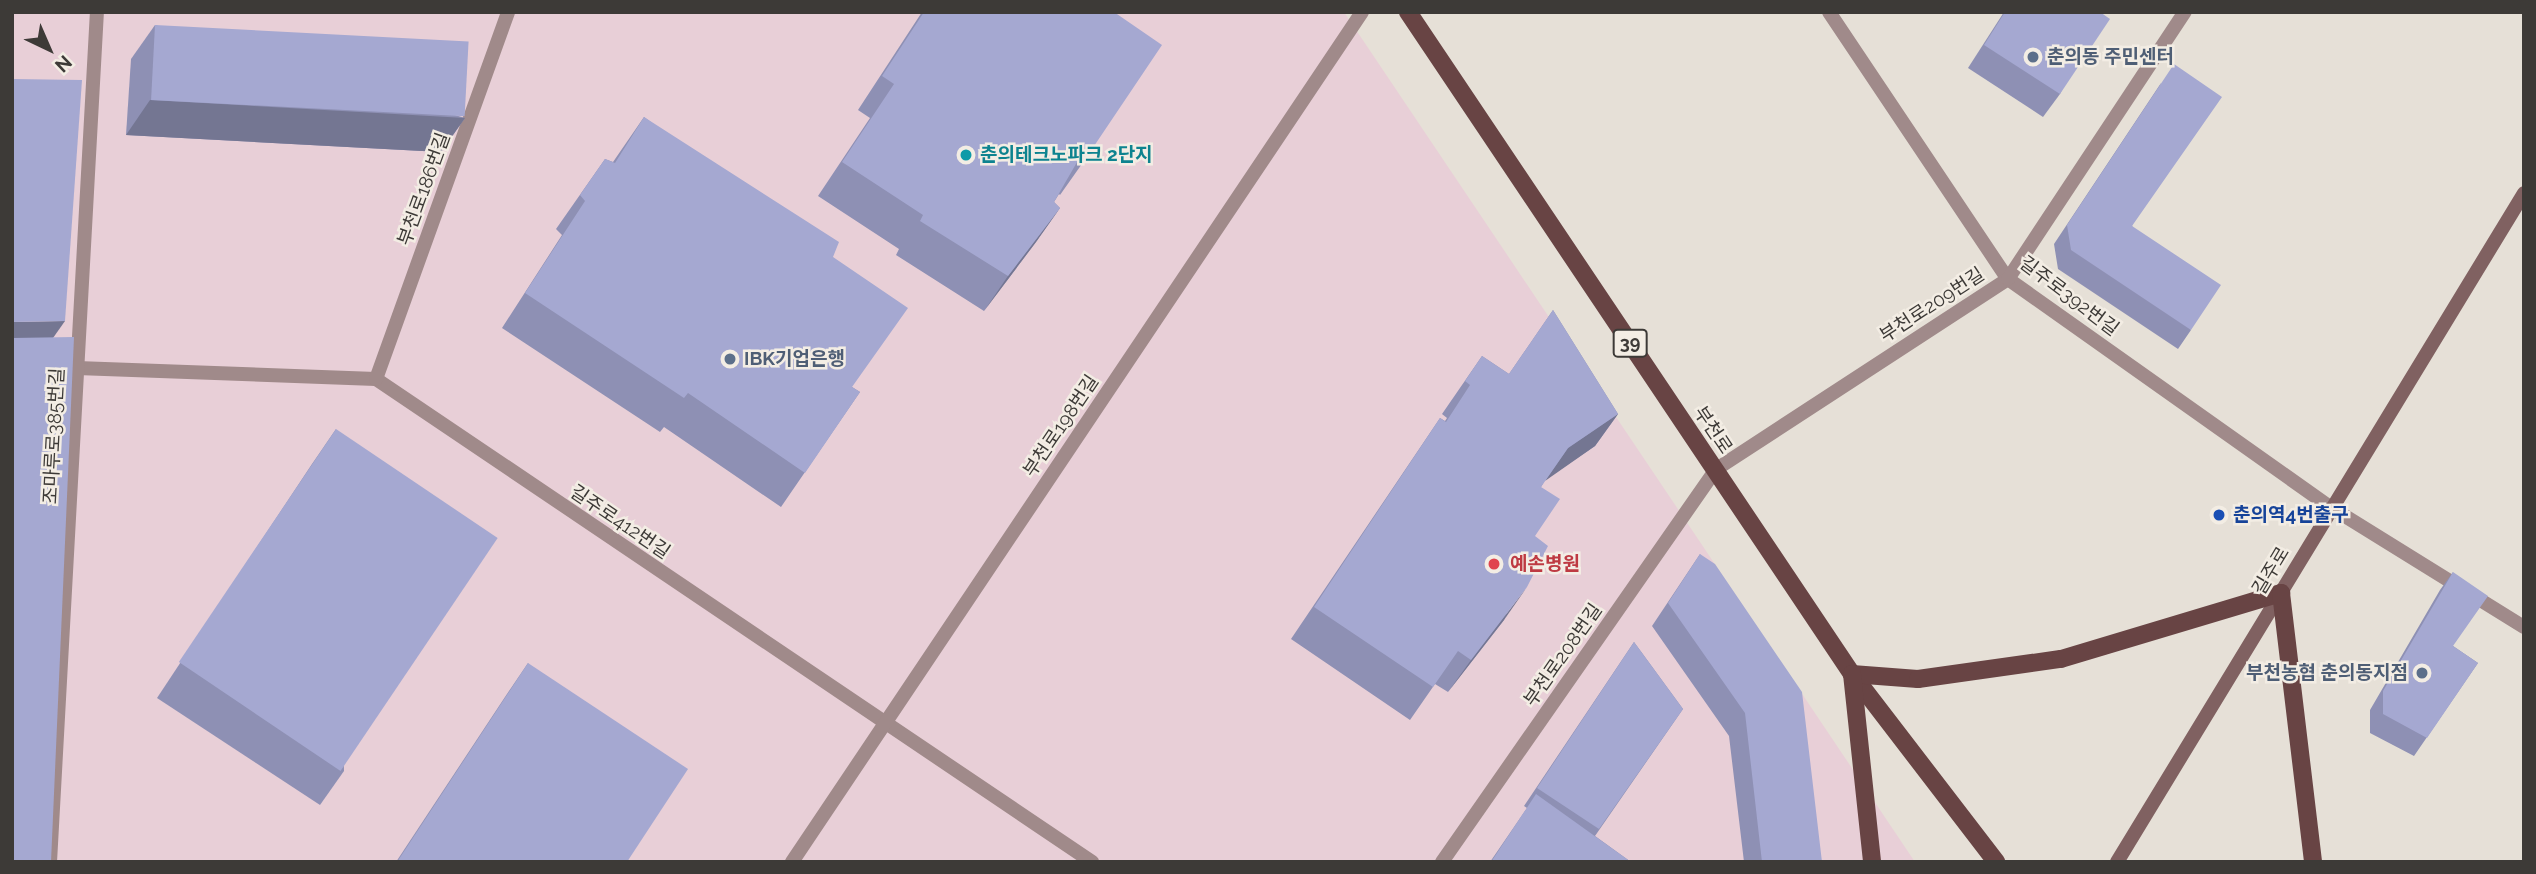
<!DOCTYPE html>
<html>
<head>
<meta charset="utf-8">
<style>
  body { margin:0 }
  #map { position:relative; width:2536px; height:874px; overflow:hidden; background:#e6e0d7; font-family:Raleway,"Noto Sans KR",sans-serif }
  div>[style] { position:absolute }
  .industrial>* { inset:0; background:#e8cfd7 }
  .street>* { height:14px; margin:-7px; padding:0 7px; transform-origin:7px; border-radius:7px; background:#a08a8a }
  .secondary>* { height:14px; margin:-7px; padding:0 7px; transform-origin:7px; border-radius:7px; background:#806161 }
  .primary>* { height:18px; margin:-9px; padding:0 9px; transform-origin:9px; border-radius:9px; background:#684444 }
  .wall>* { inset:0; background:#8e90b4 }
  .shaded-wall>* { inset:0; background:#747692 }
  .building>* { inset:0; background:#a5a8d1; transform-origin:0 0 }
  .dots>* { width:19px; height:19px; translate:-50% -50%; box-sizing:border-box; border:4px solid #f3ede4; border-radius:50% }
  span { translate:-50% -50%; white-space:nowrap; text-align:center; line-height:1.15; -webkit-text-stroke:5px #f3ede4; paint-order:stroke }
  .shield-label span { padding:2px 5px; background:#f3ede4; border:2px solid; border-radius:5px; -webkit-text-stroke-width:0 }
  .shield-label { font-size:18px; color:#3d3a37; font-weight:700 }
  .service-label { font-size:19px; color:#4e5e75; font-weight:700 }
  .left { translate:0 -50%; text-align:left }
  .right { translate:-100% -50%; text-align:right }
  .culture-label { font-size:19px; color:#0d838f; font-weight:700 }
  .street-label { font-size:19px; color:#3d3a37 }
  .transit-label { font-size:19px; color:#164399; font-weight:700 }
  .health-label { font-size:19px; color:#be3a42; font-weight:700 }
  .frame { position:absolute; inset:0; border:14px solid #3d3a37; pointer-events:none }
  .north { position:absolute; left:14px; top:14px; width:70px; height:70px; -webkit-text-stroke:5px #f3ede4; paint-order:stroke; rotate:136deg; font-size:19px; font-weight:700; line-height:28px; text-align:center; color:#3d3a37 }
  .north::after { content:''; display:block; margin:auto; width:24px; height:32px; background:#3d3a37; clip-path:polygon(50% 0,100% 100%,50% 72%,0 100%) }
</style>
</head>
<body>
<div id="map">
  <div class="industrial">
    <div style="clip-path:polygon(12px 12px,1344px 12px,1915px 862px,12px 862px)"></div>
  </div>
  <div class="street">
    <div style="left:1829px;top:12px;width:321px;rotate:56.2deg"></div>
    <div style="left:2008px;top:279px;width:397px;rotate:35.3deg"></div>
    <div style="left:2332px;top:508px;width:226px;rotate:31.8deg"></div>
    <div style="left:77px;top:368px;width:299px;rotate:2.1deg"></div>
    <div style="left:376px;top:379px;width:864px;rotate:34deg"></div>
    <div style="left:376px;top:379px;width:390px;rotate:-70.2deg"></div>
    <div style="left:50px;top:862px;width:851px;rotate:-86.84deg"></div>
    <div style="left:792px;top:862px;width:1023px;rotate:-56.15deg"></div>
    <div style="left:1442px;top:862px;width:478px;rotate:-55.1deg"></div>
    <div style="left:1715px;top:470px;width:350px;rotate:-33.1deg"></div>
    <div style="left:2008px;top:279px;width:320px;rotate:-56.5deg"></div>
  </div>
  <div class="secondary">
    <div style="left:2117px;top:862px;width:783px;rotate:-58.68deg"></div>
  </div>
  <div class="primary">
    <div style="left:1408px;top:12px;width:797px;rotate:56.15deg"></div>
    <div style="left:1852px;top:674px;width:237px;rotate:52.5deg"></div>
    <div style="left:1852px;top:674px;width:66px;rotate:4.3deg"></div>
    <div style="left:1918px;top:679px;width:144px;rotate:-8deg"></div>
    <div style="left:2061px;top:659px;width:230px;rotate:-16.7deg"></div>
    <div style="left:2281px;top:593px;width:271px;rotate:83.2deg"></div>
    <div style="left:1852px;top:674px;width:189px;rotate:83.9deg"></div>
  </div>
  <div class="wall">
    <div style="clip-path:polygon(922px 12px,1114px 12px,1084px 161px,1060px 195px,1059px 194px,1054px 202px,1060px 208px,1036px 242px,984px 311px,896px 255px,899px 249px,818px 196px,870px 118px,858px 110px)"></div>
    <div style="clip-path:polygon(2004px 12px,2100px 12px,2060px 94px,2043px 117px,1968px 68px)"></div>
    <div style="clip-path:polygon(155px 25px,465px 118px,441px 152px,126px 135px,131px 59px)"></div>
    <div style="clip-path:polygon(2161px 83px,2132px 226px,2191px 330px,2178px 349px,2058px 269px,2054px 244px)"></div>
    <div style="clip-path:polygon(644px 117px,833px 257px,852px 387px,860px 392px,781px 507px,664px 427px,660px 432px,502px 328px,562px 235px,556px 229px,605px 159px,613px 162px)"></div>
    <div style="clip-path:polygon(1553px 310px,1618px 414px,1595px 446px,1545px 480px,1541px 487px,1535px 536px,1504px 620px,1448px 692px,1435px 684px,1410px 720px,1291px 639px,1440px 418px,1445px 421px,1447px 418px,1442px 414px,1482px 356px,1509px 374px)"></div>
    <div style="clip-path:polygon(336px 429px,344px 771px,320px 805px,157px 698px,312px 464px)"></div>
    <div style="clip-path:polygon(1700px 554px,1822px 862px,1744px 862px,1729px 736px,1652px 626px)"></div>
    <div style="clip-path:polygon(2453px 572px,2453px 646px,2478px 663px,2414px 756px,2370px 733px,2370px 710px,2440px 590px)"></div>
    <div style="clip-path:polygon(1634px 642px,1683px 709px,1595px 836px,1631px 862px,1490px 862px,1527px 808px,1524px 806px)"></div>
    <div style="clip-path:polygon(528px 663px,627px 862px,396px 862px,505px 697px)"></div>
  </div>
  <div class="shaded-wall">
    <div style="clip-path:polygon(150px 100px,465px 118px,441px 152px,126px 135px)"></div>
    <div style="clip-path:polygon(1060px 208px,1036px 242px,984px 311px,1008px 276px)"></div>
    <div style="clip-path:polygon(65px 321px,41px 355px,12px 356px,12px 322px)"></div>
    <div style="clip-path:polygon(1618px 414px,1595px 446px,1545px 481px,1568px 448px)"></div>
    <div style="clip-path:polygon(1527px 587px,1504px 620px,1448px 692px,1471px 660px)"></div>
  </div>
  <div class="building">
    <div style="clip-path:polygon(924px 12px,1114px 12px,1162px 45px,1084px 161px,1080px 157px,1054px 202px,1060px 208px,1008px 276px,920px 221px,923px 215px,842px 162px,894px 84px,882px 76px)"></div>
    <div style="clip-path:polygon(2005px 12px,2100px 12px,2110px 19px,2060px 94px,1984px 45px)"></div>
    <div style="left:155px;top:25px;width:314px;height:75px;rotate:3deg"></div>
    <div style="clip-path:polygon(2174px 64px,2222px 97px,2132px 226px,2221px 285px,2191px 330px,2071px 250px,2067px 225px)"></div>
    <div style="clip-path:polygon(12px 79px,82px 80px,65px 321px,12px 322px)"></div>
    <div style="clip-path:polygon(644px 117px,839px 242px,833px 257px,908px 308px,852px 387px,860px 392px,805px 473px,688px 393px,684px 398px,525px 293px,585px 201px,580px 195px,605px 159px,615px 163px)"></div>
    <div style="clip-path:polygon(1553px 310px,1618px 414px,1568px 448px,1541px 487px,1560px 499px,1535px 536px,1548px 546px,1527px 587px,1471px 660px,1458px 651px,1433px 687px,1314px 607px,1440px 418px,1446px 422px,1470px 385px,1465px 381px,1482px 356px,1509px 374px)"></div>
    <div style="clip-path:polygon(74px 337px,51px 862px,12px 862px,12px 338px)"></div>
    <div style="left:336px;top:429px;width:195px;height:281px;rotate:34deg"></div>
    <div style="clip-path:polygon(1700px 554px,1715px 564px,1802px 692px,1822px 862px,1762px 862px,1745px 713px,1668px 603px)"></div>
    <div style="clip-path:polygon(2453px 572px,2488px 596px,2453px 646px,2478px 663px,2427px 738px,2383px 714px,2383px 691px)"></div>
    <div style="clip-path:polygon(1634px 642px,1683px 709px,1599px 829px,1537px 788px)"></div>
    <div style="clip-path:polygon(528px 663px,688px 769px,627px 862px,397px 862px)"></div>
    <div style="clip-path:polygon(1536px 794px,1631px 862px,1491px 862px)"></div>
  </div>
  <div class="dots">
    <div style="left:2033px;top:57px;background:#5c6f8a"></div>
    <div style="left:966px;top:155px;background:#0f9aa8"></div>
    <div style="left:730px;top:359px;background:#5c6f8a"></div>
    <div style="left:2219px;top:515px;background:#1a4fb4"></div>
    <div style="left:1494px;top:564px;background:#e0444e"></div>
    <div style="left:2422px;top:673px;background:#5c6f8a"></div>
  </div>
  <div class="shield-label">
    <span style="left:1630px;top:343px">39</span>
  </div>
  <div class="service-label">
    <span class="left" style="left:2047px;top:57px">춘의동 주민센터</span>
    <span class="left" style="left:744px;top:359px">IBK기업은행</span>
    <span class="right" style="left:2408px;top:673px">부천농협 춘의동지점</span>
  </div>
  <div class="culture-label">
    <span class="left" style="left:980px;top:155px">춘의테크노파크 2단지</span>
  </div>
  <div class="street-label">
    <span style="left:424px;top:189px;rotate:-70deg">부천로186번길</span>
    <span style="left:2069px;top:296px;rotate:37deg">길주로392번길</span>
    <span style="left:1932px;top:305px;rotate:-33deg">부천로209번길</span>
    <span style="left:1061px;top:426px;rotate:-56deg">부천로198번길</span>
    <span style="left:1713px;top:430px;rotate:56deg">부천로</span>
    <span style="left:54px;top:436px;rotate:-87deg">조마루로385번길</span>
    <span style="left:620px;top:522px;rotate:34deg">길주로412번길</span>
    <span style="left:2271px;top:571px;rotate:-59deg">길주로</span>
    <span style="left:1563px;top:655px;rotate:-55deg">부천로208번길</span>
  </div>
  <div class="transit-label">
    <span class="left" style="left:2233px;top:515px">춘의역4번출구</span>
  </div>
  <div class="health-label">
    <span class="left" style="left:1510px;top:564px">예손병원</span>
  </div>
  <div class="frame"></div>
  <div class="north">N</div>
</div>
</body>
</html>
